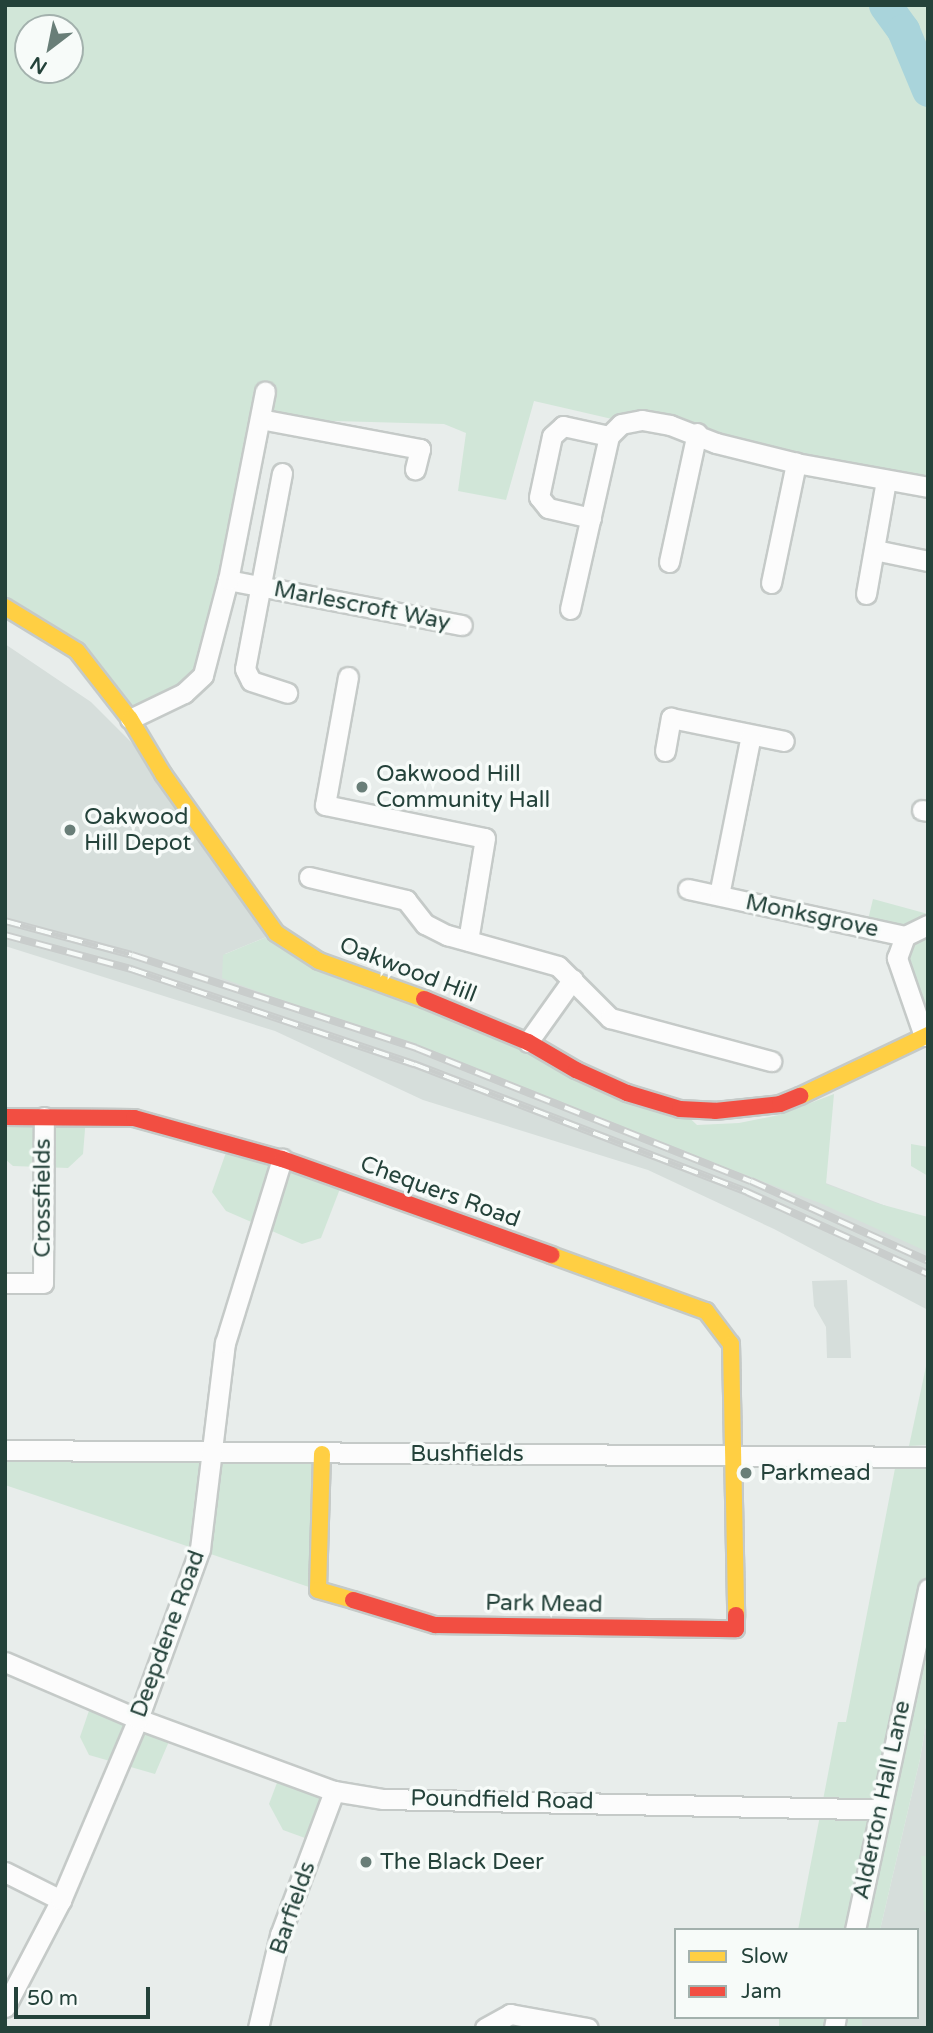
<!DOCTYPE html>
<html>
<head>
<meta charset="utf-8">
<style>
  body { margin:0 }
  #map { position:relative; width:933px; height:2033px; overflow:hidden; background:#e8edeb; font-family:"Varela Round",sans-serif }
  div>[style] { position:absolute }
  .built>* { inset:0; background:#d6dedb }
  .green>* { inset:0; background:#d1e6d8; transform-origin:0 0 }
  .river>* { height:33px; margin:-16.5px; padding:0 16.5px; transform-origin:16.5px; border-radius:16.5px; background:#a9d4db }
  .roads { filter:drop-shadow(2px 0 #c5cac8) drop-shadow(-2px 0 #c5cac8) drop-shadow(0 2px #c5cac8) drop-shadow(0 -2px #c5cac8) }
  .street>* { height:19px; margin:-9.5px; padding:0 9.5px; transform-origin:9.5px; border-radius:9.5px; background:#fcfcfc }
  .slow>* { height:16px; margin:-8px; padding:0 8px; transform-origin:8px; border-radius:8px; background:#ffcf43 }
  .jam>* { height:16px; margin:-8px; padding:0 8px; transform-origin:8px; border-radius:8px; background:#f24e42 }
  .rail>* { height:8px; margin-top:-4px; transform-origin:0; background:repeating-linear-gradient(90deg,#f7fbf9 0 16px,#c9cdcc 0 32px); box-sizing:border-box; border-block:2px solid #c9cdcc }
  .dots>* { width:19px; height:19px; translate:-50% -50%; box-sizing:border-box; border:4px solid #f7fbf9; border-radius:50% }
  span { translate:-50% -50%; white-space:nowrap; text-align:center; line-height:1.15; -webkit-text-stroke:7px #f7fbf9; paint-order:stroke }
  .street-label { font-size:23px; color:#24423a }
  .poi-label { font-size:23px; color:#24423a }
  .left { translate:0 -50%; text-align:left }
  .frame { position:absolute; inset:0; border:7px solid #24423a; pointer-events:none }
  .legend { position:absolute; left:674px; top:1928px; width:245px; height:91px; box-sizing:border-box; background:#f7fbf9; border:2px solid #a3b1ad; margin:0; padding:9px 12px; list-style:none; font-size:21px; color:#24423a }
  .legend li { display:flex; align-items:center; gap:14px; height:35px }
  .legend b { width:35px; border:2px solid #a3b1ad }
  .north { position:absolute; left:14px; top:14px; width:70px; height:70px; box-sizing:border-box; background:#f7fbf9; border:2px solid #a3b1ad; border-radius:50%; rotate:212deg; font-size:19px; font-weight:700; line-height:28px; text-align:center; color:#24423a }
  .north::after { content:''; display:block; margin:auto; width:24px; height:32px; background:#697e78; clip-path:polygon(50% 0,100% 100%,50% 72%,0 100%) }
  .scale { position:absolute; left:14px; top:1987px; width:136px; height:32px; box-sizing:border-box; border:4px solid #24423a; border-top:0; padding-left:9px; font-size:21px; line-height:24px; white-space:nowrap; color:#24423a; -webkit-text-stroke:5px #f7fbf9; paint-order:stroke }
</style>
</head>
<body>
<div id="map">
  <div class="built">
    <div style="clip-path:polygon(5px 644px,91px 702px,163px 774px,276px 933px,225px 954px,928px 1222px,928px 1310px,774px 1229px,648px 1170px,423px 1100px,275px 1031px,5px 946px)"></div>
    <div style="clip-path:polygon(847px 1280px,851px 1358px,827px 1358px,826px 1327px,814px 1306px,812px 1281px)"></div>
    <div style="clip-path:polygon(928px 1712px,928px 2028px,859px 2028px,862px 2017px,917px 2017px,917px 1930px,880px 1930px,920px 1759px)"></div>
  </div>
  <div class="green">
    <div style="clip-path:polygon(evenodd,5px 5px,928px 5px,928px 492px,534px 401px,506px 500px,458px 491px,466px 433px,444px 424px,260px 419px,203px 675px,130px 719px,77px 651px,5px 607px,5px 5px,28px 28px,70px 28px,70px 70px,28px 70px,28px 28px)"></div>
    <div style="clip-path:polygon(873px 899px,928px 914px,928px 1035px,904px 986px,904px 936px,866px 928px)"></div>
    <div style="clip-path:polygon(276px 933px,680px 1109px,697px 1125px,739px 1123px,779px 1115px,834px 1094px,826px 1184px,876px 1203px,928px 1217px,928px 1252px,820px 1203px,222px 978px,223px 955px)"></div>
    <div style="clip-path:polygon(5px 1117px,86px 1117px,83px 1154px,68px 1168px,13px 1166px,5px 1159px)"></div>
    <div style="clip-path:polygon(229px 1144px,343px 1181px,321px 1238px,302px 1244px,226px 1211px,212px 1192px)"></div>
    <div style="clip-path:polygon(911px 1144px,928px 1147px,928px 1176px,911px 1166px)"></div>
    <div style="clip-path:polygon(928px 1357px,928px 1445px,909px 1446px)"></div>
    <div style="clip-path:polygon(5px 1450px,322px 1454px,318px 1590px,5px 1485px)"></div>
    <div style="clip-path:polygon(928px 1457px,928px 1712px,920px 1759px,880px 1930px,798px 1930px,838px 1722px,846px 1722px,897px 1458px)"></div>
    <div style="clip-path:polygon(93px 1699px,173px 1732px,155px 1774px,89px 1755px,80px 1737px)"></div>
    <div style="clip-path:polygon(281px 1772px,334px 1791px,316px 1842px,283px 1830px,269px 1804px)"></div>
    <div style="clip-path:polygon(921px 1856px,928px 1856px,928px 1914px,924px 1911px)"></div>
    <div style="left:779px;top:2017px;width:83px;height:11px"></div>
  </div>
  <div class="river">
    <div style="left:885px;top:5px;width:31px;rotate:54deg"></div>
    <div style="left:903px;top:30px;width:65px;rotate:67.4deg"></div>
  </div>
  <div class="roads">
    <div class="street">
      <div style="left:260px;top:419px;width:163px;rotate:10.6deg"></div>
      <div style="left:420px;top:449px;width:21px;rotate:104deg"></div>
      <div style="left:282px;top:473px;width:199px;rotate:100.7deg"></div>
      <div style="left:245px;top:669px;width:13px;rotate:63deg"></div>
      <div style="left:251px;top:681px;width:38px;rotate:18deg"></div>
      <div style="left:591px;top:518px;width:44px;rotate:-166.9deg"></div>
      <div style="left:548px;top:508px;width:14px;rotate:-129deg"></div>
      <div style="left:539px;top:497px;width:62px;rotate:-78deg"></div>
      <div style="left:552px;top:436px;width:15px;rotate:-42deg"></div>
      <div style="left:563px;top:426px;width:47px;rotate:12.3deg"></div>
      <div style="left:875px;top:550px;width:54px;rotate:11.7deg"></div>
      <div style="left:669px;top:562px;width:132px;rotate:-77.8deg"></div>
      <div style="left:228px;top:580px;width:238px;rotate:10.9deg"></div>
      <div style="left:771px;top:583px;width:123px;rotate:-78.2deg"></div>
      <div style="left:866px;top:594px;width:116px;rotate:-80deg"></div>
      <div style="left:570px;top:609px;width:177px;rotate:-77.3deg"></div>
      <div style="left:609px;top:436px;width:17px;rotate:-45deg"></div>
      <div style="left:621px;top:424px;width:21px;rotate:-11deg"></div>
      <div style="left:642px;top:420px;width:28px;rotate:10deg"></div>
      <div style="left:670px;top:425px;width:49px;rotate:21.4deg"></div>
      <div style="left:716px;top:443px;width:82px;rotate:14deg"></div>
      <div style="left:796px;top:463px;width:134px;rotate:10.3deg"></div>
      <div style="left:348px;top:677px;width:130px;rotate:100.2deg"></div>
      <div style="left:325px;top:805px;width:163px;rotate:11.7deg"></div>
      <div style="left:485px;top:838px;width:104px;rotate:99.4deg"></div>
      <div style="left:130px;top:719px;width:60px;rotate:-25.7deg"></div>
      <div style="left:184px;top:693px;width:26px;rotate:-43deg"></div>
      <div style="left:203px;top:675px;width:98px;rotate:-75.3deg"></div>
      <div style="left:228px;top:580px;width:192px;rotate:-78.9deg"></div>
      <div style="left:665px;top:751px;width:34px;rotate:-80deg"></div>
      <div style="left:671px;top:718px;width:115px;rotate:11.5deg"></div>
      <div style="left:922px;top:810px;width:6px;rotate:9deg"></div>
      <div style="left:309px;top:877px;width:100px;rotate:13.3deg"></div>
      <div style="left:406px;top:900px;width:31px;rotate:52deg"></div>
      <div style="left:425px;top:924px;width:25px;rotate:27deg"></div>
      <div style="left:447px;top:935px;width:115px;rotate:15.6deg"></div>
      <div style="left:558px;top:966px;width:74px;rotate:45deg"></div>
      <div style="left:610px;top:1018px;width:167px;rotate:15deg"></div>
      <div style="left:688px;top:889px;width:222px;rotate:12.2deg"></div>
      <div style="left:719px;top:895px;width:163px;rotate:-78.7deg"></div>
      <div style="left:924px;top:1036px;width:83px;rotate:-109.1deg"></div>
      <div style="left:897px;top:958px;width:23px;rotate:-70deg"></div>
      <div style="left:905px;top:936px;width:25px;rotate:-26deg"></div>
      <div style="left:528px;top:1042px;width:77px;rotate:-54.5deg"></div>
      <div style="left:5px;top:1283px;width:38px"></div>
      <div style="left:43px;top:1283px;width:166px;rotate:-89.7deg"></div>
      <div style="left:5px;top:1450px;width:923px;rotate:0.43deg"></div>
      <div style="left:5px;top:1662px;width:145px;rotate:23.2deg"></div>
      <div style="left:138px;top:1719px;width:209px;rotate:20.2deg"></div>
      <div style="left:334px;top:1791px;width:50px;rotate:9.3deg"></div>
      <div style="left:383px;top:1799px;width:497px;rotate:1.2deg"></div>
      <div style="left:5px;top:1872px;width:63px;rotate:26.6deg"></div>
      <div style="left:855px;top:1930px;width:349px;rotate:-77.9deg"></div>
      <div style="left:5px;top:2007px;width:121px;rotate:-62.4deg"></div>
      <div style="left:61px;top:1900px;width:197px;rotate:-67deg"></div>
      <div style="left:138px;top:1719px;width:181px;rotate:-70deg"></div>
      <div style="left:200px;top:1549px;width:208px;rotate:-83.1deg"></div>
      <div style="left:225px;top:1343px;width:193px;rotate:-72.8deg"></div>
      <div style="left:258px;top:2028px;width:96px;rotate:-76.7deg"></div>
      <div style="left:280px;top:1935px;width:154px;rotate:-69.4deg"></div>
      <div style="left:485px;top:2028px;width:29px;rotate:-29deg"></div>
      <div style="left:510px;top:2014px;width:79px;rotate:10.2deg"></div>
      <div style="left:834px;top:2028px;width:11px;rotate:-80deg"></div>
    </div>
    <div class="slow">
      <div style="left:5px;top:607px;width:84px;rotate:31.4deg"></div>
      <div style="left:77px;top:651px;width:86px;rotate:52.1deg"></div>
      <div style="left:130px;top:719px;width:64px;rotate:59deg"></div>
      <div style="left:163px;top:774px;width:195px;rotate:54.6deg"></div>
      <div style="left:276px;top:933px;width:51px;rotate:33.1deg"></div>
      <div style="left:319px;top:961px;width:112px;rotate:19.9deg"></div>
      <div style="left:800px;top:1096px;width:142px;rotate:-25.5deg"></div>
      <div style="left:551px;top:1255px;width:165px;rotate:19.9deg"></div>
      <div style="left:706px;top:1311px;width:41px;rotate:52.9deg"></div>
      <div style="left:731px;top:1344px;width:271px;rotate:88.9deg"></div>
      <div style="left:322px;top:1454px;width:136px;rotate:91.7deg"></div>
      <div style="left:318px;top:1590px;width:36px;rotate:16deg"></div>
    </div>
    <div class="jam">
      <div style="left:424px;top:999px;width:113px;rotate:22.5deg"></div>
      <div style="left:528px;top:1042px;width:56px;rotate:30.3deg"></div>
      <div style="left:576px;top:1070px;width:56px;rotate:24.3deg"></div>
      <div style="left:627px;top:1093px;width:55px;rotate:16.8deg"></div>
      <div style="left:680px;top:1109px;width:35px;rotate:3deg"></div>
      <div style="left:715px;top:1111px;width:65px;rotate:-6.1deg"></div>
      <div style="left:780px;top:1104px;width:22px;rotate:-22deg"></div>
      <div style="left:5px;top:1117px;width:129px;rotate:0.4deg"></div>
      <div style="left:134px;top:1118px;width:154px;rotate:15.5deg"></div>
      <div style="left:282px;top:1159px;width:286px;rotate:19.6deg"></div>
      <div style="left:353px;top:1600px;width:86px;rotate:17deg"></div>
      <div style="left:435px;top:1625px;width:301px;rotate:0.8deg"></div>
      <div style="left:736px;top:1629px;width:14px;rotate:-90deg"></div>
    </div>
  </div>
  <div class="rail">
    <div style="left:5px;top:921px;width:131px;rotate:15deg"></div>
    <div style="left:132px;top:955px;width:299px;rotate:18.1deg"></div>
    <div style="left:416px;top:1048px;width:360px;rotate:21.7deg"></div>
    <div style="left:751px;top:1181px;width:194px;rotate:24.3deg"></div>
    <div style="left:5px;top:935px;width:131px;rotate:15.1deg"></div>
    <div style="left:131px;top:969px;width:299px;rotate:18.6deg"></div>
    <div style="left:414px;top:1064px;width:357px;rotate:21deg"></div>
    <div style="left:747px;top:1192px;width:199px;rotate:24.4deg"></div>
  </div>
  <div class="dots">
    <div style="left:362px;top:787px;background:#697e78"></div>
    <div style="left:70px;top:830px;background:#697e78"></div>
    <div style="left:746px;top:1473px;background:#697e78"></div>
    <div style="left:366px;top:1862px;background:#697e78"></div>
  </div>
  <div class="street-label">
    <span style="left:362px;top:606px;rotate:11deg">Marlescroft Way</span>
    <span style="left:812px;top:916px;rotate:12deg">Monksgrove</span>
    <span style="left:408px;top:970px;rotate:21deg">Oakwood Hill</span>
    <span style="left:440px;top:1192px;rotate:20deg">Chequers Road</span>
    <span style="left:43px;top:1198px;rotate:-90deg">Crossfields</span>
    <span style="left:467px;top:1454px">Bushfields</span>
    <span style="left:544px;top:1604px;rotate:1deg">Park Mead</span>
    <span style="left:168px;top:1634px;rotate:-70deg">Deepdene Road</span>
    <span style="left:502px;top:1800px;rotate:1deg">Poundfield Road</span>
    <span style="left:882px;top:1800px;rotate:-78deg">Alderton Hall Lane</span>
    <span style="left:293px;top:1908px;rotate:-71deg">Barfields</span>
  </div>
  <div class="poi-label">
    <span class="left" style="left:376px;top:787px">Oakwood Hill<br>Community Hall</span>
    <span class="left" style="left:84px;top:830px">Oakwood<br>Hill Depot</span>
    <span class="left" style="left:760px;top:1473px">Parkmead</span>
    <span class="left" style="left:380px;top:1862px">The Black Deer</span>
  </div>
  <div class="frame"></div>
  <ul class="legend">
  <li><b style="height:9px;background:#ffcf43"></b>Slow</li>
  <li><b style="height:9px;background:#f24e42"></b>Jam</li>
  </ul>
  <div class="north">N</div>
  <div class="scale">50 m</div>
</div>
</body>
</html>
